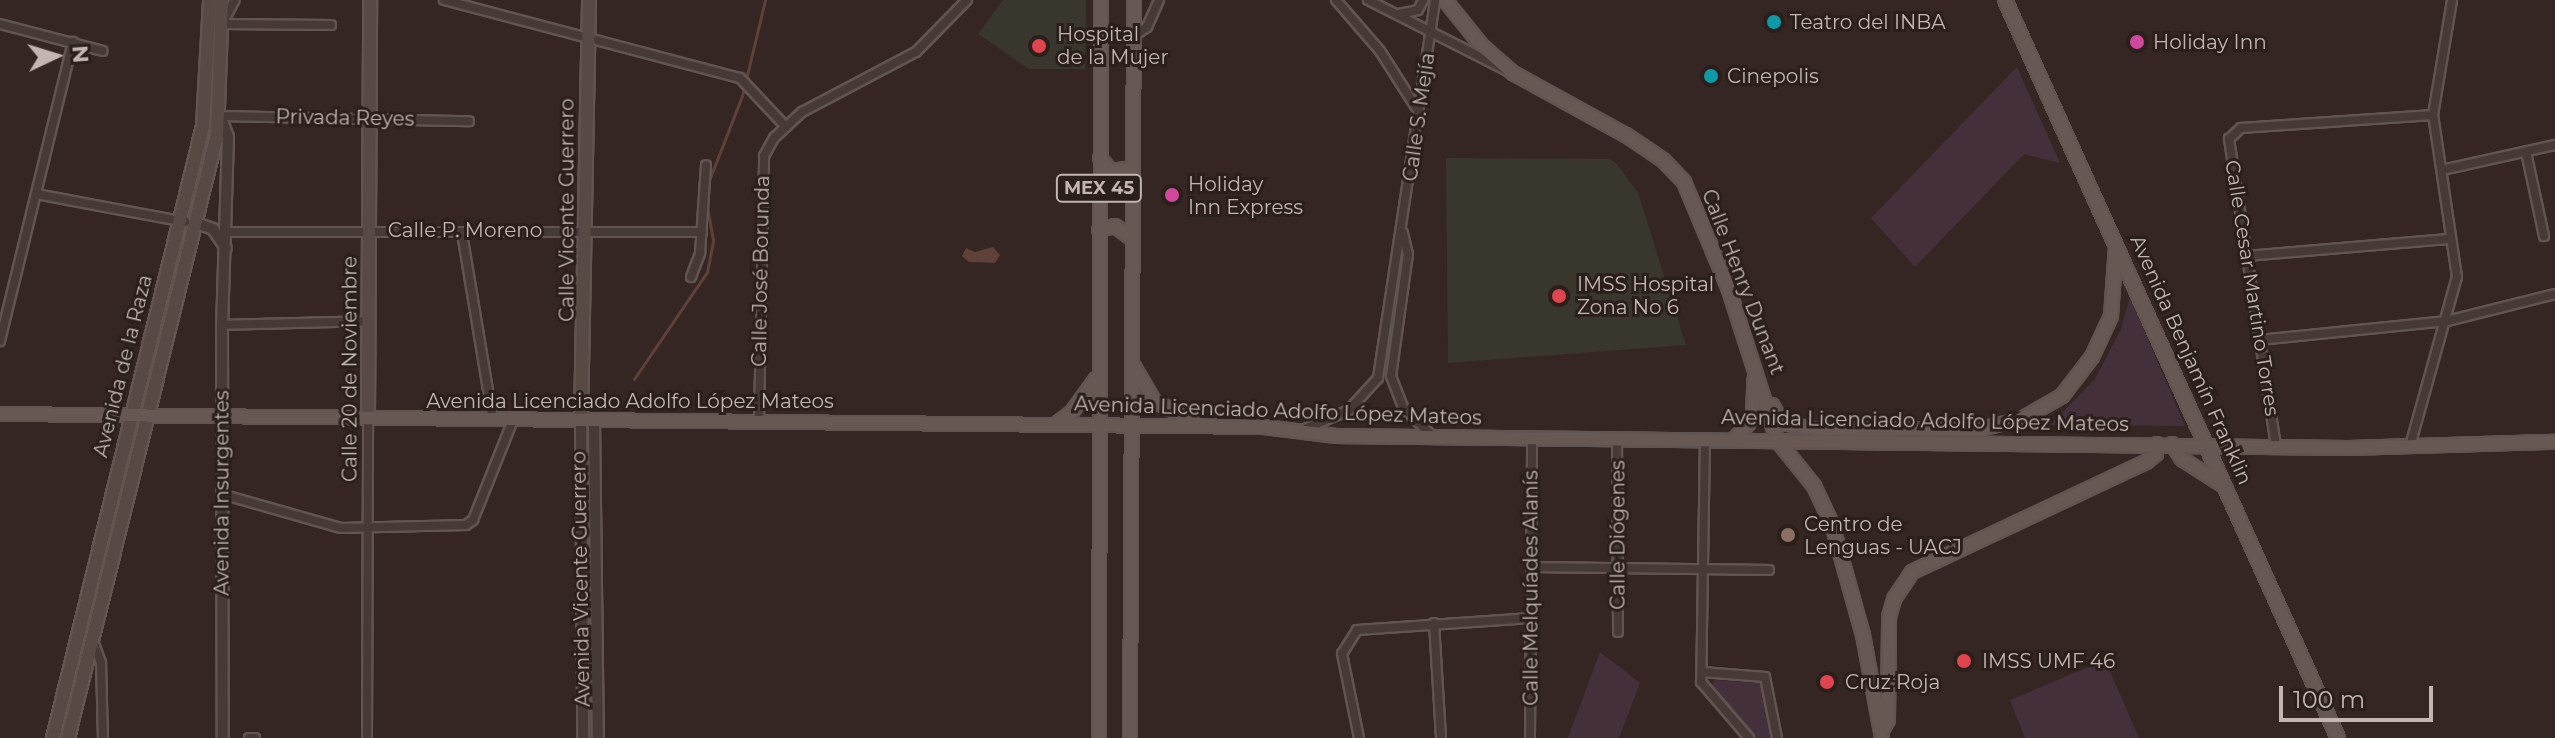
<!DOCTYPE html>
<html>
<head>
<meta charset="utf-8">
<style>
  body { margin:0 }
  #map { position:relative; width:2555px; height:738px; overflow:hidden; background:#362623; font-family:Montserrat,sans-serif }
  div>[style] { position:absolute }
  .medical>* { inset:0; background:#38362d }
  .green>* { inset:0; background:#44303a }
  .water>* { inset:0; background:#5e4139 }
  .stream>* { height:3px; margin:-1.5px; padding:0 1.5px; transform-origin:1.5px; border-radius:1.5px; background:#5e4139 }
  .roads { filter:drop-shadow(2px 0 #615451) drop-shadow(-2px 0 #615451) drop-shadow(0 2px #615451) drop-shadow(0 -2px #615451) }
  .minor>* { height:8px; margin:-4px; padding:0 4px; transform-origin:4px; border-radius:4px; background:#473936 }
  .tertiary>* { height:10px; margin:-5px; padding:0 5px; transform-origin:5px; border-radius:5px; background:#473936 }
  .secondary>* { height:12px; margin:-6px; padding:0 6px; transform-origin:6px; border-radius:6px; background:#594945 }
  .primary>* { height:12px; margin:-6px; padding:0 6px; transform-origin:6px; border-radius:6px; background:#675854 }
  .dots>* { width:22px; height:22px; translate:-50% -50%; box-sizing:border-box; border:4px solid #2b1f1b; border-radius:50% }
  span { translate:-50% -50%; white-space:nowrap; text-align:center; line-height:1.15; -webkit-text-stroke:6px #2b1f1b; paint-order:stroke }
  .shield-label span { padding:2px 6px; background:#2b1f1b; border:2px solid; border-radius:6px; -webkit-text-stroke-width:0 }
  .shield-label { font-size:18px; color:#c3b5b1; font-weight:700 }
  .poi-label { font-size:20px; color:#c3b5b1 }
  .left { translate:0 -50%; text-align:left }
  .street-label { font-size:20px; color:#c3b5b1 }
  .north { position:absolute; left:16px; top:16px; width:80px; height:80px; -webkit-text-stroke:6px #2b1f1b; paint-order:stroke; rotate:86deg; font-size:22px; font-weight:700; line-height:32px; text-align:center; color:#c3b5b1 }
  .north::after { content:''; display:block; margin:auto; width:28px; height:36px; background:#c3b5b1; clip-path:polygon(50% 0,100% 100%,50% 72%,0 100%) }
  .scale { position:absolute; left:2279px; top:686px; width:154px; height:36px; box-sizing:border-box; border:4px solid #c3b5b1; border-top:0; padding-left:10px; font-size:24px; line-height:28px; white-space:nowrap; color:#c3b5b1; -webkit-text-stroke:6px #2b1f1b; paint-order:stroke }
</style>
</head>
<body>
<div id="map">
  <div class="medical">
    <div style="clip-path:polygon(1003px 0,1086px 0,1085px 69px,1029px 69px,978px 34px)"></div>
    <div style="clip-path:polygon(1446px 158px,1609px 159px,1617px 164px,1638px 193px,1686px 345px,1448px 363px)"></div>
  </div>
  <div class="green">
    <div style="clip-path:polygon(2017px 67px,2060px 163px,2024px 154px,1915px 267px,1871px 218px)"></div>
    <div style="clip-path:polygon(2130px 297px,2185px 426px,2050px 425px,2095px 379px,2121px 329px)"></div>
    <div style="clip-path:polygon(1600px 652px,1640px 683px,1619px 738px,1568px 738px)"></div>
    <div style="clip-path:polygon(2105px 660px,2139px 738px,2025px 738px,2010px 700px)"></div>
    <div style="clip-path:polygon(1714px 680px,1761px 683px,1772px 738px,1757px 738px,1712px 688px)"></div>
  </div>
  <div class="water">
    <div style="clip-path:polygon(993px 247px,1000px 255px,995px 263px,969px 262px,962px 256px,966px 248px,975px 252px)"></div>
  </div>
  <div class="stream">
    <div style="left:708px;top:183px;width:93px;rotate:-68.7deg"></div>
    <div style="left:742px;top:96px;width:99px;rotate:-76.5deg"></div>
    <div style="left:634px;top:379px;width:130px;rotate:-55.7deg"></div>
    <div style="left:707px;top:272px;width:33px;rotate:-79deg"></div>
    <div style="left:713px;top:240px;width:34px;rotate:-100deg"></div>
  </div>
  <div class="roads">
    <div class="minor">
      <div style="left:444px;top:0;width:306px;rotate:14.8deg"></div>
      <div style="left:740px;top:78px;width:66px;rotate:46.8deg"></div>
      <div style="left:1336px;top:0;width:67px;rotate:49.2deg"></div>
      <div style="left:1380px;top:51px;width:72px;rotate:57.4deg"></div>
      <div style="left:1368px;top:0;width:155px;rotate:26.9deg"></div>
      <div style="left:1399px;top:14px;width:19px;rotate:-12deg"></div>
      <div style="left:1418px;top:10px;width:11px;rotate:-63deg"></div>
      <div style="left:0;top:24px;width:106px;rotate:14.7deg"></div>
      <div style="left:221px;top:24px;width:110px;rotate:0.5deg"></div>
      <div style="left:222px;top:24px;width:27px;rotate:-62deg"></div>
      <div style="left:1134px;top:36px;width:16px;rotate:-35deg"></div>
      <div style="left:1147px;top:27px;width:30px;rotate:-66deg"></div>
      <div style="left:220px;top:116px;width:249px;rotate:1.2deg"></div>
      <div style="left:2526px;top:152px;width:86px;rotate:77.9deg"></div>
      <div style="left:2442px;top:170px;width:116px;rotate:-12.5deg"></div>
      <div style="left:36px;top:194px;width:152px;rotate:10.6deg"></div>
      <div style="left:228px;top:232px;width:474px"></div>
      <div style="left:462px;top:233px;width:190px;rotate:80.6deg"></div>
      <div style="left:1403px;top:233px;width:22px;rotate:77deg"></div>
      <div style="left:1408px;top:254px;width:123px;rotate:97.9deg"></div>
      <div style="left:1391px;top:376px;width:33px;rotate:69deg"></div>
      <div style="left:1403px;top:407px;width:42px;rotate:45deg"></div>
      <div style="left:2247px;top:256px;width:204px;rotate:-4.8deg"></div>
      <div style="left:691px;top:277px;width:26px;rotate:-69deg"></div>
      <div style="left:700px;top:253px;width:88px;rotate:-86.1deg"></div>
      <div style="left:222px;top:325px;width:148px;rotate:-1.5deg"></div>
      <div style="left:2259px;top:340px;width:189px;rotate:-5.8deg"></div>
      <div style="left:2447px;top:321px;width:111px;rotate:-14deg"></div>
      <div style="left:0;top:341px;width:308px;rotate:-76.3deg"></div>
      <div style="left:759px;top:422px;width:266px;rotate:-88.9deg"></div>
      <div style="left:764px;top:156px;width:21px;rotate:-61deg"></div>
      <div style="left:774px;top:138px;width:38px;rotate:-43deg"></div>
      <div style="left:802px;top:112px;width:129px;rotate:-27.8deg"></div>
      <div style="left:916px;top:52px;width:73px;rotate:-45.6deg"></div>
      <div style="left:1307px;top:428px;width:46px;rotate:-23.2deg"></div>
      <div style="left:1349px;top:410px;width:43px;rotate:-47.8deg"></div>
      <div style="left:1378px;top:378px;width:382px;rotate:-81.4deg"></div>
      <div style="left:1617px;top:438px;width:194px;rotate:89.7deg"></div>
      <div style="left:1705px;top:439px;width:243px;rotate:90.9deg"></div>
      <div style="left:1701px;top:682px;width:74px;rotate:49.4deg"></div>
      <div style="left:2276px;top:446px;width:311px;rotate:-98.7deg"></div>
      <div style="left:2229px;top:139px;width:16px;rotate:-43deg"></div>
      <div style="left:2241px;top:128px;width:192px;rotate:-3.9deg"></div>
      <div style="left:2410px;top:446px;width:175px;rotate:-74.5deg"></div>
      <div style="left:2457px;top:277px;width:164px;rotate:-98.4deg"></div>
      <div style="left:2433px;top:115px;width:117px;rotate:-80.6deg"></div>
      <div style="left:221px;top:494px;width:125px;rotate:15.8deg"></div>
      <div style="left:341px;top:528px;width:125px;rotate:-1.4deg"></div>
      <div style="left:466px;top:525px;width:9px;rotate:-36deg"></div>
      <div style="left:473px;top:520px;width:108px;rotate:-68.2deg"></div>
      <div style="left:1532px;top:567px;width:237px;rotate:0.7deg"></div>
      <div style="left:1434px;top:623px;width:115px;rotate:86.5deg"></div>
      <div style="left:92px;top:638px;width:27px;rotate:70deg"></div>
      <div style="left:101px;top:663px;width:75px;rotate:88.5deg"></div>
      <div style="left:1702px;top:672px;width:63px;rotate:4.5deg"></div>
      <div style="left:1765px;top:677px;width:62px;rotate:78.9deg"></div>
      <div style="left:249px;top:738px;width:6px"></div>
      <div style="left:367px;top:738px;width:319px;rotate:-89.8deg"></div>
      <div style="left:1359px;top:738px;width:86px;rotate:-101.4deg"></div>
      <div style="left:1342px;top:654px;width:28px;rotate:-58deg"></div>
      <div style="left:1357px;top:630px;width:175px;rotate:-3.9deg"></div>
      <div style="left:1530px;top:738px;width:301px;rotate:-89.6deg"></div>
    </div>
    <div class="tertiary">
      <div style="left:220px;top:116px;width:22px;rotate:69deg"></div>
      <div style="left:228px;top:137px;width:188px;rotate:91.8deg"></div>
      <div style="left:222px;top:325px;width:413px;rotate:89.9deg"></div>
      <div style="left:196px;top:223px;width:18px;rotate:19deg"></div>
      <div style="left:213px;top:229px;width:23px;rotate:56deg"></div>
      <div style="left:581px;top:420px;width:318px;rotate:89.6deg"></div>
      <div style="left:594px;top:420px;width:318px;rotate:89.3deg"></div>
    </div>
    <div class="secondary">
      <div style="left:368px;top:419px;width:419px;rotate:-89.7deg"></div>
      <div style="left:581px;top:420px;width:420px;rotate:-88.9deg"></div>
      <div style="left:53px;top:738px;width:630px;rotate:-76.23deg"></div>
      <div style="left:203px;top:126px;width:126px;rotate:-86.8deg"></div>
      <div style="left:68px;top:738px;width:621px;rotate:-76.12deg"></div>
      <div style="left:217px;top:135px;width:135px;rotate:-87.9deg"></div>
    </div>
    <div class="primary">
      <div style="left:1445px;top:0;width:59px;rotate:51.2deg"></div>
      <div style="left:1482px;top:46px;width:41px;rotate:41.1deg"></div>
      <div style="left:1513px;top:73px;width:129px;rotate:28.8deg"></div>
      <div style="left:1626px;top:135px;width:45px;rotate:34deg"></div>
      <div style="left:1663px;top:160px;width:30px;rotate:46deg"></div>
      <div style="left:1684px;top:182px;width:114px;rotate:67.3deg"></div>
      <div style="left:1728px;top:287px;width:161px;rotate:72.2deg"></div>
      <div style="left:1777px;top:440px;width:59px;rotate:51.2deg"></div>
      <div style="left:1814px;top:486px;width:42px;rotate:64.7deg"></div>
      <div style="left:1832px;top:524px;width:115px;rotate:74.4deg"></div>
      <div style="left:1863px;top:635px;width:105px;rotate:79.5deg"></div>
      <div style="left:2005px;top:0;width:810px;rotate:65.71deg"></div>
      <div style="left:1100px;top:158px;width:17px;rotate:50deg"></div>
      <div style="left:1111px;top:171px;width:22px;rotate:-8deg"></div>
      <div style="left:1099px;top:230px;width:16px;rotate:-14deg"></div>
      <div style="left:1115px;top:226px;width:20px;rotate:37deg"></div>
      <div style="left:1133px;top:365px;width:42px;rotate:59.7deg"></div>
      <div style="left:1154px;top:401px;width:51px;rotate:26.6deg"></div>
      <div style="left:1772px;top:405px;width:21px;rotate:59deg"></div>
      <div style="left:1783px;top:423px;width:31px;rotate:11deg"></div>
      <div style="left:1813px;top:429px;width:167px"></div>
      <div style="left:1980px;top:429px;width:43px;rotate:-13.4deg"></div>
      <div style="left:2022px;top:419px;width:46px;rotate:-29.9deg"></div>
      <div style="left:2062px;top:396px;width:49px;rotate:-52.4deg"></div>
      <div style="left:2092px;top:357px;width:45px;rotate:-65.1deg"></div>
      <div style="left:2111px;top:316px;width:70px;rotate:-85.9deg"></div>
      <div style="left:0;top:414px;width:1264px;rotate:0.59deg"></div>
      <div style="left:1264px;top:427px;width:73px;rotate:7.1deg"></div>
      <div style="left:1336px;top:436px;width:1011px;rotate:0.68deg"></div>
      <div style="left:2347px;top:448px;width:208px;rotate:-1.7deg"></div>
      <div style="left:1055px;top:425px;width:21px;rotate:-37deg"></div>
      <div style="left:1072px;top:412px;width:41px;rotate:-54deg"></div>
      <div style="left:1734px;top:440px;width:29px;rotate:-49deg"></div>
      <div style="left:1753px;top:418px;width:38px;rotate:-88deg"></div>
      <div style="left:2172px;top:444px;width:18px;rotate:56deg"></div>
      <div style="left:2182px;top:459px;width:50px;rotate:32.7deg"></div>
      <div style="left:1881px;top:732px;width:14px;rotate:-60deg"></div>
      <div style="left:1888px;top:720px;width:103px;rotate:-89.4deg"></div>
      <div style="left:1889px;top:617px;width:19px;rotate:-74deg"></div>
      <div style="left:1894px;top:599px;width:32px;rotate:-56deg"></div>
      <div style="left:1912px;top:572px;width:259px;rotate:-25.2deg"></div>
      <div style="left:2146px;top:462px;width:13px;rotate:-39deg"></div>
      <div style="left:2156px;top:454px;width:10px;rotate:-84deg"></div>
      <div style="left:1099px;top:738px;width:738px;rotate:-89.84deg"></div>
      <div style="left:1130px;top:738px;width:738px;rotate:-89.69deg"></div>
    </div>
  </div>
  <div class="dots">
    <div style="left:1774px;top:22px;background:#0f9aa8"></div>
    <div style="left:2137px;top:42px;background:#d1479c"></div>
    <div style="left:1039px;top:46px;background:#e0444e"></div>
    <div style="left:1711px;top:76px;background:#0f9aa8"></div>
    <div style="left:1172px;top:195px;background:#d1479c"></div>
    <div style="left:1559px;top:296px;background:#e0444e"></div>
    <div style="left:1788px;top:535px;background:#8d6e63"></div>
    <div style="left:1964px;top:661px;background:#e0444e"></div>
    <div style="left:1827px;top:682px;background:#e0444e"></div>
  </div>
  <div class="shield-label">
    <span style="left:1099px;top:188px">MEX 45</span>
  </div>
  <div class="poi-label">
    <span class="left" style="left:1790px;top:22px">Teatro del INBA</span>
    <span class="left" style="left:1057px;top:46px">Hospital<br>de la Mujer</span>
    <span class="left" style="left:2153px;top:42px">Holiday Inn</span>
    <span class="left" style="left:1727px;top:76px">Cinepolis</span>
    <span class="left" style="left:1188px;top:196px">Holiday<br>Inn Express</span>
    <span class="left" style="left:1577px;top:296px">IMSS Hospital<br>Zona No 6</span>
    <span class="left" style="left:1804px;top:536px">Centro de<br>Lenguas - UACJ</span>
    <span class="left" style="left:1982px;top:661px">IMSS UMF 46</span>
    <span class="left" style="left:1845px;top:682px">Cruz Roja</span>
  </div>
  <div class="street-label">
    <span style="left:1419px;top:117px;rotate:-82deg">Calle S. Mejía</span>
    <span style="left:345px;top:118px;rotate:1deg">Privada Reyes</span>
    <span style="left:567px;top:210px;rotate:-90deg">Calle Vicente Guerrero</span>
    <span style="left:465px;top:230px">Calle P. Moreno</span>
    <span style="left:761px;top:271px;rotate:-89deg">Calle José Borunda</span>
    <span style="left:1743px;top:282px;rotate:69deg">Calle Henry Dunant</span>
    <span style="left:2252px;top:288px;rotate:81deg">Calle Cesar Martino Torres</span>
    <span style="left:2191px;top:360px;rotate:66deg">Avenida Benjamín Franklin</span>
    <span style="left:123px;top:366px;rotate:-76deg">Avenida de la Raza</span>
    <span style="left:350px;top:369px;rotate:-90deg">Calle 20 de Noviembre</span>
    <span style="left:630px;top:401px">Avenida Licenciado Adolfo López Mateos</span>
    <span style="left:1278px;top:411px;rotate:2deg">Avenida Licenciado Adolfo López Mateos</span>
    <span style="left:1925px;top:421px;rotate:1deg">Avenida Licenciado Adolfo López Mateos</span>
    <span style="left:222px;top:493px;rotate:-90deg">Avenida Insurgentes</span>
    <span style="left:1618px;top:535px;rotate:-90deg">Calle Diógenes</span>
    <span style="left:581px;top:579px;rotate:-91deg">Avenida Vicente Guerrero</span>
    <span style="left:1531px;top:588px;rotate:-90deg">Calle Melquíades Alanís</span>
  </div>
  <div class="north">N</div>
  <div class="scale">100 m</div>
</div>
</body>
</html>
